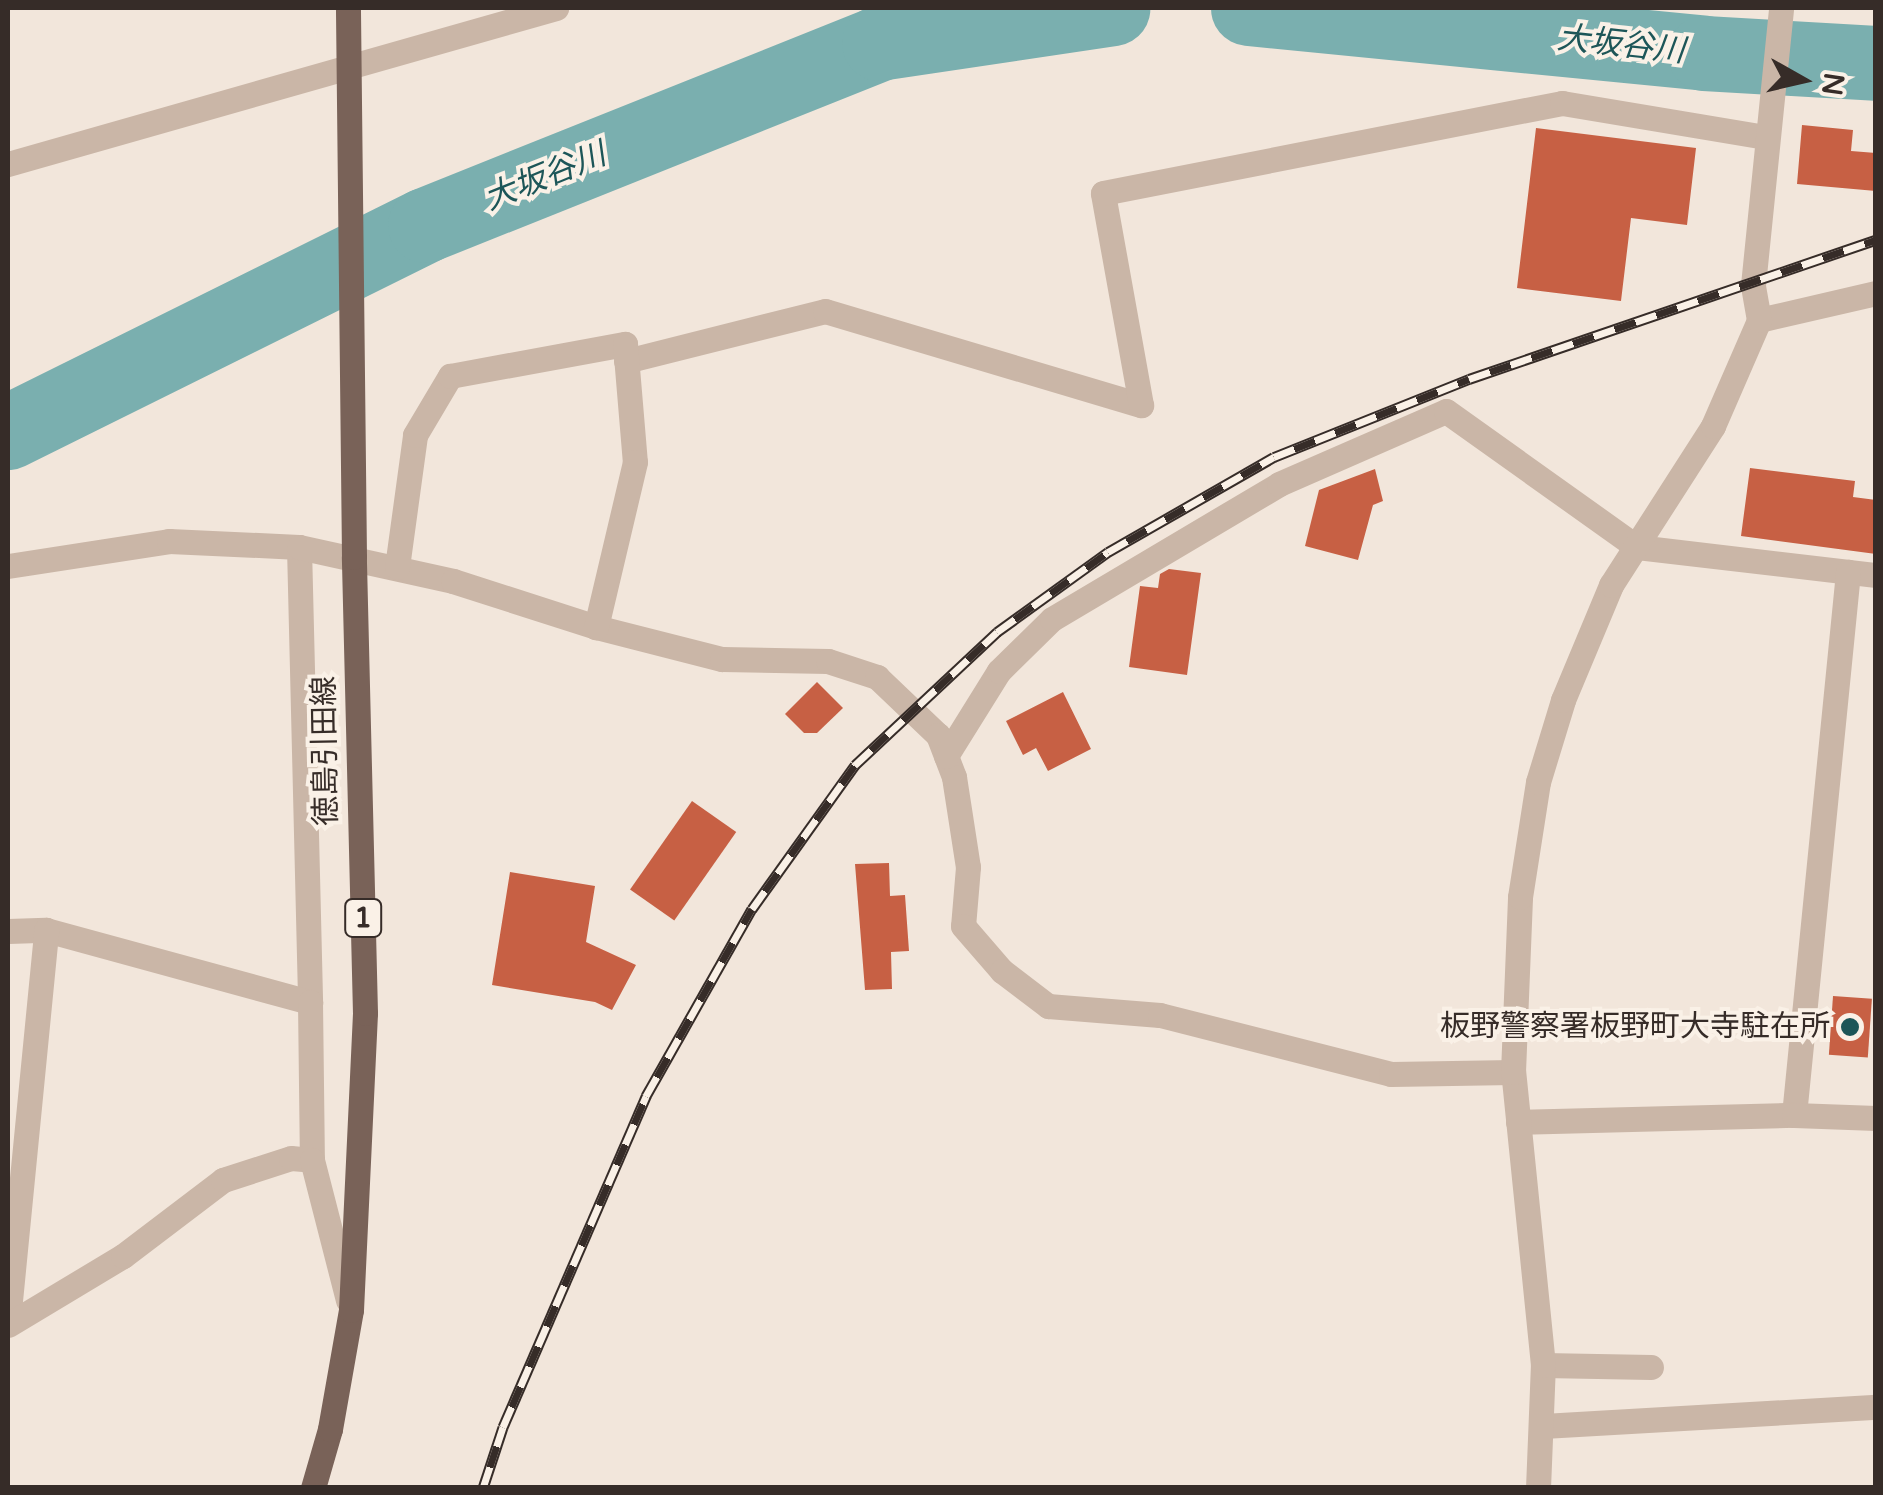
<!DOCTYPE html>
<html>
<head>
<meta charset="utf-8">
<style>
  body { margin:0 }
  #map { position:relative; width:1883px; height:1495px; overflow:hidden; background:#f2e6db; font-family:"Varela Round","Noto Sans JP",sans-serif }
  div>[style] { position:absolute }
  .river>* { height:75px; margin:-37.5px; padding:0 37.5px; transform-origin:37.5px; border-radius:37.5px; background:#7aafaf }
  .building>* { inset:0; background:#c76044; transform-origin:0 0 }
  .minor>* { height:25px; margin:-12.5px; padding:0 12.5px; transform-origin:12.5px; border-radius:12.5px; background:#cab6a7 }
  .primary>* { height:25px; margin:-12.5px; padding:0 12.5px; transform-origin:12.5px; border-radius:12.5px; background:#796258 }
  .rail>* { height:11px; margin-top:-5.5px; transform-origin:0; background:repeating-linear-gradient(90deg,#faf1e7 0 22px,#362c28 0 44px); box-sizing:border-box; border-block:2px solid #362c28 }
  .dots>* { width:28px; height:28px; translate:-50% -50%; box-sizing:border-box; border:5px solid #faf1e7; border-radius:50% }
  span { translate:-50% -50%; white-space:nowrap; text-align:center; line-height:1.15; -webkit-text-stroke:8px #faf1e7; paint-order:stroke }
  .shield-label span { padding:2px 8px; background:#faf1e7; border:2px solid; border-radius:8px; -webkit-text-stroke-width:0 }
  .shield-label { font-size:28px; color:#362c28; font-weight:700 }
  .street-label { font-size:30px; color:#362c28 }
  .poi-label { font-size:30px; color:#362c28 }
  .right { translate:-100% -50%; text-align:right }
  .water-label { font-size:32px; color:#1d5658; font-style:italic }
  .frame { position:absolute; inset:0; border:10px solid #362c28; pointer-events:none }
  .north { position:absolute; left:1753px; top:30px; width:100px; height:100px; -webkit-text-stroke:8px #faf1e7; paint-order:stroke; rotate:98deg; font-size:28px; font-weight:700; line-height:40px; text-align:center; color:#362c28 }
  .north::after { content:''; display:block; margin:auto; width:35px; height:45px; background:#362c28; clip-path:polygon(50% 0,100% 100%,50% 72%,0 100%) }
</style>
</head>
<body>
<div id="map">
  <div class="river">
    <div style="left:1248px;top:8px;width:458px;rotate:5.6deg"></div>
    <div style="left:1704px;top:53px;width:172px;rotate:3.3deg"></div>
    <div style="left:8px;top:432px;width:466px;rotate:-26.4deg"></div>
    <div style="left:425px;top:225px;width:489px;rotate:-21.8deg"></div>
    <div style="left:879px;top:43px;width:236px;rotate:-8.5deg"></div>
  </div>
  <div class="building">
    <div style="clip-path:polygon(1802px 125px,1853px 130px,1851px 151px,1876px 153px,1876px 191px,1797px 184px)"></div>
    <div style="clip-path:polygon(1536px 128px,1696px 148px,1687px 225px,1631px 218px,1621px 301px,1517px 288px)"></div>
    <div style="clip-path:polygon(1750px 468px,1855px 481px,1853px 497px,1876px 500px,1876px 554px,1741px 536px)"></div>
    <div style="clip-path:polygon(1375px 469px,1383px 501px,1373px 505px,1358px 560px,1305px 546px,1319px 490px)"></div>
    <div style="clip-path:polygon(1169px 569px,1201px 573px,1187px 675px,1129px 667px,1140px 586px,1158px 588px,1160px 574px)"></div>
    <div style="clip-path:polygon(817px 682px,843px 708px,817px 733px,804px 733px,785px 714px)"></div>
    <div style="clip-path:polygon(1063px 692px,1091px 749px,1048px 771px,1036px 748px,1023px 755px,1006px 721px)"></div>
    <div style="left:692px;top:801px;width:54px;height:108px;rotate:35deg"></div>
    <div style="clip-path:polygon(889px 863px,890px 896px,905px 895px,909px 951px,891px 952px,892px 989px,865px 990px,855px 864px)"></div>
    <div style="clip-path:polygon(510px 872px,595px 886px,586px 942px,636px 965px,612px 1010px,595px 1002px,492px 985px)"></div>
    <div style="left:1833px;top:996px;width:39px;height:59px;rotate:4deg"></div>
  </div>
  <div class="minor">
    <div style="left:8px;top:164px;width:570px;rotate:-15.89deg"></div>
    <div style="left:1759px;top:320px;width:120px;rotate:-13deg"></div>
    <div style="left:626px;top:361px;width:205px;rotate:-14.1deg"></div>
    <div style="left:825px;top:311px;width:330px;rotate:16.6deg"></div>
    <div style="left:1141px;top:405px;width:215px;rotate:-100.2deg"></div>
    <div style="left:1103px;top:193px;width:468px;rotate:-11.1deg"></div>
    <div style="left:1562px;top:103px;width:206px;rotate:9.5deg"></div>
    <div style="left:299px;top:547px;width:455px;rotate:88.6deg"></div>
    <div style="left:8px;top:566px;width:163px;rotate:-8.8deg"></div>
    <div style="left:169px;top:541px;width:130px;rotate:2.6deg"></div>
    <div style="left:299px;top:547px;width:158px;rotate:12.4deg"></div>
    <div style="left:453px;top:581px;width:150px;rotate:17.8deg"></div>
    <div style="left:596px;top:627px;width:130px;rotate:14.3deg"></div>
    <div style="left:722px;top:659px;width:106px;rotate:1.1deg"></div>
    <div style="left:828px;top:661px;width:52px;rotate:18.1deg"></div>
    <div style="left:877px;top:677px;width:84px;rotate:43.6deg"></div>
    <div style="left:938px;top:735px;width:45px;rotate:69.1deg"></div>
    <div style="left:954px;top:777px;width:91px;rotate:81.2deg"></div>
    <div style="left:968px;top:867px;width:59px;rotate:94.8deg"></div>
    <div style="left:963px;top:926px;width:60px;rotate:49.1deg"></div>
    <div style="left:1002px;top:971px;width:58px;rotate:37.3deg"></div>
    <div style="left:1048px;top:1006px;width:112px;rotate:4.6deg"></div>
    <div style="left:1160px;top:1015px;width:238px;rotate:14.3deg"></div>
    <div style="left:1391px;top:1074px;width:122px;rotate:-0.9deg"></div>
    <div style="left:397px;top:567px;width:133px;rotate:-82.2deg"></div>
    <div style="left:415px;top:435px;width:69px;rotate:-59.3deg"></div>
    <div style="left:450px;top:376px;width:178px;rotate:-10.4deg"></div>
    <div style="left:625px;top:344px;width:118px;rotate:85.2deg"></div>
    <div style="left:635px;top:462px;width:170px;rotate:103.3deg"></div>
    <div style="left:946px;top:756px;width:100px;rotate:-58.1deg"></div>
    <div style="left:999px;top:671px;width:74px;rotate:-44.5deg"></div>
    <div style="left:1052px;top:619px;width:264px;rotate:-30.7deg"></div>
    <div style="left:1279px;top:484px;width:182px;rotate:-23.6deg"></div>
    <div style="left:1446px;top:411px;width:234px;rotate:35.5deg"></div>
    <div style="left:1637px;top:547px;width:241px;rotate:6.7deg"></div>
    <div style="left:8px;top:931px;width:38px;rotate:-2deg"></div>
    <div style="left:46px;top:930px;width:274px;rotate:15.3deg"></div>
    <div style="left:310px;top:1002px;width:158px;rotate:89.3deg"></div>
    <div style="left:1794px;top:1115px;width:546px;rotate:-84.32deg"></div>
    <div style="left:1518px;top:1122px;width:276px;rotate:-1.5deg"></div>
    <div style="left:1794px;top:1115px;width:82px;rotate:2.1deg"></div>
    <div style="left:8px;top:1321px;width:393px;rotate:-84.4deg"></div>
    <div style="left:8px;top:1325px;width:134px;rotate:-31deg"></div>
    <div style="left:123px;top:1256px;width:126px;rotate:-37.2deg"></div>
    <div style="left:223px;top:1180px;width:71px;rotate:-17.9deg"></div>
    <div style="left:291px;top:1158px;width:21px;rotate:5deg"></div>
    <div style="left:312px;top:1160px;width:145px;rotate:75.6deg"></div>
    <div style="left:1543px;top:1365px;width:108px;rotate:1.1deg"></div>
    <div style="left:1543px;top:1426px;width:334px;rotate:-3.3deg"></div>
    <div style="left:1538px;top:1488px;width:123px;rotate:-87.7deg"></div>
    <div style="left:1543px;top:1365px;width:295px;rotate:-95.8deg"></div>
    <div style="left:1513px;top:1072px;width:175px;rotate:-87.7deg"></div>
    <div style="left:1520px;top:897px;width:116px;rotate:-81.1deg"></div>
    <div style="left:1538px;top:782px;width:86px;rotate:-73deg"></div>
    <div style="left:1563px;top:700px;width:125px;rotate:-67.3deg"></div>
    <div style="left:1611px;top:585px;width:189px;rotate:-57.3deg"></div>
    <div style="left:1713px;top:426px;width:116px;rotate:-66.5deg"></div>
    <div style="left:1759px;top:320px;width:36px;rotate:-100deg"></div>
    <div style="left:1753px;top:285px;width:278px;rotate:-84.2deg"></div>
  </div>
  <div class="primary">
    <div style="left:313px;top:1488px;width:61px;rotate:-73.9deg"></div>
    <div style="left:330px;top:1429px;width:121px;rotate:-80deg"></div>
    <div style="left:351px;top:1310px;width:297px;rotate:-87.3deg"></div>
    <div style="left:365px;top:1013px;width:456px;rotate:-91.4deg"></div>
    <div style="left:354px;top:557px;width:549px;rotate:-90.63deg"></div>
  </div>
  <div class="rail">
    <div style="left:483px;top:1488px;width:64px;rotate:-71.8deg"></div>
    <div style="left:503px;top:1427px;width:361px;rotate:-66.6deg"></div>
    <div style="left:646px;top:1096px;width:215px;rotate:-60.5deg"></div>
    <div style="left:752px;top:909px;width:177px;rotate:-54.4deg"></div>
    <div style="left:855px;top:765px;width:195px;rotate:-43.1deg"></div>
    <div style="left:997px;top:632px;width:137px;rotate:-35.8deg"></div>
    <div style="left:1108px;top:552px;width:191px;rotate:-29.8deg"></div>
    <div style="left:1274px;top:457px;width:210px;rotate:-21.8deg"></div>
    <div style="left:1469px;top:379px;width:430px;rotate:-18.9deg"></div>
  </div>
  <div class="dots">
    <div style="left:1850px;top:1027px;background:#1d5658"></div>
  </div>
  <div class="shield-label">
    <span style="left:363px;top:918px">1</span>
  </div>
  <div class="street-label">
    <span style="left:326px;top:751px;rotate:-91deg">徳島引田線</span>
  </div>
  <div class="poi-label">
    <span class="right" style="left:1830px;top:1027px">板野警察署板野町大寺駐在所</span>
  </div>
  <div class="water-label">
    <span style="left:1621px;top:45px;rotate:6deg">大坂谷川</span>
    <span style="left:545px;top:177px;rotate:-22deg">大坂谷川</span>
  </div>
  <div class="frame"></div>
  <div class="north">N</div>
</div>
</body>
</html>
